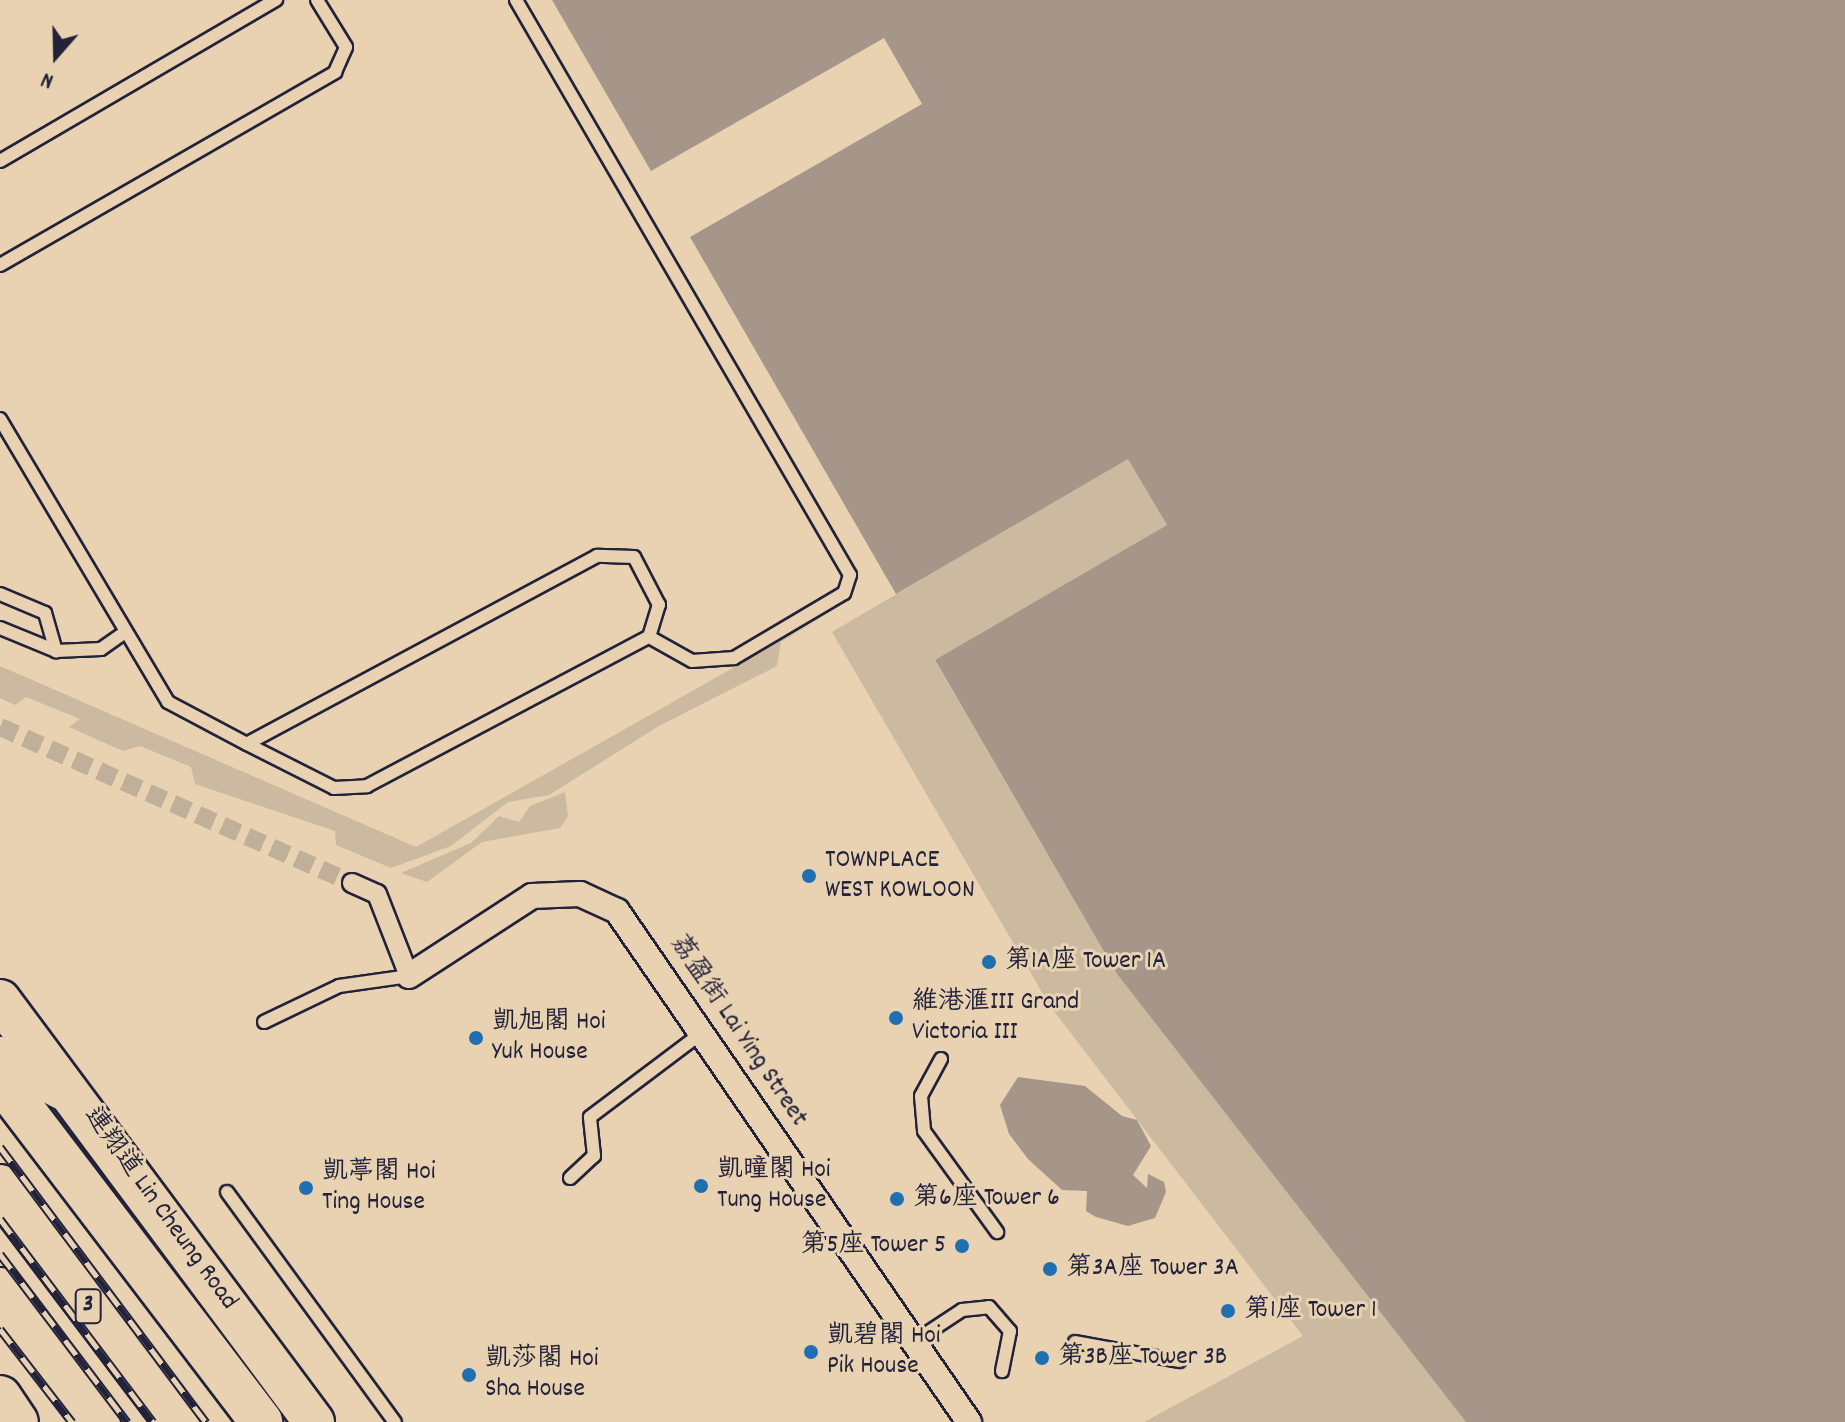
<!DOCTYPE html>
<html>
<head>
<meta charset="utf-8">
<style>
  body { margin:0 }
  #map { position:relative; width:1845px; height:1422px; overflow:hidden; background:#e8d2b1; font-family:Dekko,"LXGW WenKai TC",sans-serif }
  div>[style] { position:absolute }
  .green>* { inset:0; background:#cbb9a0 }
  .water>* { inset:0; background:#a59689 }
  .pedestrian-tunnel>* { height:18px; margin-top:-9px; transform-origin:0; background:repeating-linear-gradient(90deg,#c0af99 0 18px,transparent 0 27px) }
  .roads { filter:drop-shadow(2px 0 #22223b) drop-shadow(-2px 0 #22223b) drop-shadow(0 2px #22223b) drop-shadow(0 -2px #22223b) }
  .service>* { height:12px; margin:-6px; padding:0 6px; transform-origin:6px; border-radius:6px; background:#e8d2b1 }
  .pedestrian>* { height:18px; margin:-9px; padding:0 9px; transform-origin:9px; border-radius:9px; background:#e8d2b1 }
  .minor>* { height:24px; margin:-12px; padding:0 12px; transform-origin:12px; border-radius:12px; background:#e8d2b1 }
  .primary>* { height:40px; margin:-20px; padding:0 20px; transform-origin:20px; border-radius:20px; background:#e8d2b1 }
  .trunk>* { height:42px; margin:-21px; padding:0 21px; transform-origin:21px; border-radius:21px; background:#e8d2b1 }
  .motorway>* { height:44px; margin:-22px; padding:0 22px; transform-origin:22px; border-radius:22px; background:#e8d2b1 }
  .rail>* { height:9px; margin-top:-4.5px; transform-origin:0; background:repeating-linear-gradient(90deg,#e8d2b1 0 18px,#22223b 0 36px); box-sizing:border-box; border-block:2px solid #22223b }
  .dots>* { width:22px; height:22px; translate:-50% -50%; box-sizing:border-box; border:4px solid #e8d2b1; border-radius:50% }
  span { translate:-50% -50%; white-space:nowrap; text-align:center; line-height:1.15; -webkit-text-stroke:6px #e8d2b1; paint-order:stroke }
  .shield-label span { padding:2px 6px; background:#e8d2b1; border:2px solid; border-radius:6px; -webkit-text-stroke-width:0 }
  .shield-label { font-size:24px; color:#22223b; font-weight:700 }
  .poi-label { font-size:26px; color:#22223b }
  .left { translate:0 -50%; text-align:left }
  .right { translate:-100% -50%; text-align:right }
  .street-label { font-size:26px; color:#22223b }
  .north { position:absolute; left:16px; top:16px; width:80px; height:80px; -webkit-text-stroke:6px #e8d2b1; paint-order:stroke; rotate:200deg; font-size:22px; font-weight:700; line-height:32px; text-align:center; color:#22223b }
  .north::after { content:''; display:block; margin:auto; width:28px; height:36px; background:#22223b; clip-path:polygon(50% 0,100% 100%,50% 72%,0 100%) }
</style>
</head>
<body>
<div id="map">
  <div class="green">
    <div style="clip-path:polygon(1128px 458px,1167px 525px,935px 661px,1117px 974px,1466px 1422px,1144px 1422px,1303px 1336px,1050px 1006px,832px 632px)"></div>
    <div style="clip-path:polygon(820px 619px,781px 642px,777px 666px,659px 726px,549px 795px,508px 802px,451px 846px,391px 868px,336px 845px,335px 831px,195px 784px,191px 767px,140px 746px,123px 751px,69px 727px,80px 719px,26px 697px,15px 705px,0 698px,0 666px,416px 847px)"></div>
    <div style="clip-path:polygon(565px 792px,568px 816px,560px 828px,482px 842px,427px 882px,401px 873px,471px 843px,499px 816px,519px 822px,530px 806px)"></div>
  </div>
  <div class="water">
    <div style="clip-path:polygon(552px 0,1845px 0,1845px 1422px,1466px 1422px,1117px 974px,935px 660px,1167px 525px,1128px 459px,896px 594px,690px 237px,922px 104px,884px 38px,651px 171px)"></div>
    <div style="clip-path:polygon(1018px 1077px,1085px 1086px,1122px 1116px,1137px 1120px,1151px 1146px,1133px 1175px,1147px 1188px,1148px 1174px,1164px 1182px,1166px 1192px,1155px 1218px,1128px 1226px,1096px 1217px,1086px 1211px,1087px 1191px,1062px 1190px,1028px 1159px,1009px 1134px,1000px 1105px)"></div>
  </div>
  <div class="pedestrian-tunnel">
    <div style="left:0;top:727px;width:385px;rotate:23.9deg"></div>
  </div>
  <div class="roads">
    <div class="service">
      <div style="left:516px;top:0;width:665px;rotate:59.85deg"></div>
      <div style="left:850px;top:575px;width:19px;rotate:108deg"></div>
      <div style="left:844px;top:593px;width:128px;rotate:149.4deg"></div>
      <div style="left:734px;top:658px;width:42px;rotate:175.9deg"></div>
      <div style="left:692px;top:661px;width:49px;rotate:-150.8deg"></div>
      <div style="left:0;top:161px;width:320px;rotate:-30.3deg"></div>
      <div style="left:0;top:265px;width:387px;rotate:-29.9deg"></div>
      <div style="left:335px;top:72px;width:27px;rotate:-66deg"></div>
      <div style="left:346px;top:47px;width:55px;rotate:-121.7deg"></div>
      <div style="left:0;top:419px;width:329px;rotate:59.3deg"></div>
      <div style="left:168px;top:702px;width:89px;rotate:28deg"></div>
      <div style="left:247px;top:744px;width:97px;rotate:26.8deg"></div>
      <div style="left:334px;top:788px;width:33px;rotate:-3deg"></div>
      <div style="left:367px;top:786px;width:319px;rotate:-27.9deg"></div>
      <div style="left:649px;top:637px;width:34px;rotate:-73deg"></div>
      <div style="left:659px;top:605px;width:54px;rotate:-117.5deg"></div>
      <div style="left:634px;top:557px;width:37px;rotate:-178deg"></div>
      <div style="left:597px;top:556px;width:397px;rotate:151.8deg"></div>
      <div style="left:0;top:594px;width:49px;rotate:22.9deg"></div>
      <div style="left:45px;top:613px;width:40px;rotate:74deg"></div>
      <div style="left:0;top:628px;width:61px;rotate:22.3deg"></div>
      <div style="left:56px;top:651px;width:45px;rotate:-2.5deg"></div>
      <div style="left:101px;top:649px;width:28px;rotate:-35deg"></div>
      <div style="left:264px;top:1022px;width:83px;rotate:-25.6deg"></div>
      <div style="left:339px;top:986px;width:71px;rotate:-8.1deg"></div>
      <div style="left:941px;top:1059px;width:42px;rotate:118.4deg"></div>
      <div style="left:921px;top:1096px;width:35px;rotate:85deg"></div>
      <div style="left:924px;top:1131px;width:125px;rotate:54.1deg"></div>
      <div style="left:570px;top:1178px;width:33px;rotate:-43deg"></div>
      <div style="left:594px;top:1156px;width:39px;rotate:-96deg"></div>
      <div style="left:590px;top:1117px;width:143px;rotate:-37deg"></div>
      <div style="left:227px;top:1192px;width:285px;rotate:53.9deg"></div>
      <div style="left:915px;top:1341px;width:56px;rotate:-33.4deg"></div>
      <div style="left:962px;top:1310px;width:27px;rotate:-6deg"></div>
      <div style="left:989px;top:1307px;width:32px;rotate:49deg"></div>
      <div style="left:1010px;top:1331px;width:41px;rotate:101.3deg"></div>
      <div style="left:1075px;top:1342px;width:106px;rotate:10.4deg"></div>
    </div>
    <div class="pedestrian">
      <div style="left:352px;top:883px;width:27px;rotate:24deg"></div>
      <div style="left:377px;top:894px;width:88px;rotate:68.7deg"></div>
    </div>
    <div class="minor">
      <div style="left:409px;top:976px;width:147px;rotate:-33deg"></div>
      <div style="left:532px;top:896px;width:48px;rotate:-2.4deg"></div>
      <div style="left:580px;top:894px;width:41px;rotate:24.7deg"></div>
      <div style="left:617px;top:911px;width:621px;rotate:55.44deg"></div>
    </div>
    <div class="primary">
      <div style="left:0;top:1000px;width:526px;rotate:53.35deg"></div>
      <div style="left:0;top:1057px;width:71px;rotate:27.6deg"></div>
    </div>
    <div class="trunk">
      <div style="left:0;top:1079px;width:431px;rotate:52.7deg"></div>
      <div style="left:0;top:1397px;width:30px;rotate:56deg"></div>
    </div>
    <div class="motorway">
      <div style="left:0;top:1187px;width:295px;rotate:52.9deg"></div>
      <div style="left:0;top:1290px;width:164px;rotate:53.4deg"></div>
    </div>
  </div>
  <div class="rail">
    <div style="left:0;top:1147px;width:344px;rotate:53.2deg"></div>
    <div style="left:0;top:1219px;width:254px;rotate:53deg"></div>
    <div style="left:0;top:1254px;width:211px;rotate:52.9deg"></div>
    <div style="left:0;top:1329px;width:118px;rotate:52.3deg"></div>
  </div>
  <div class="dots">
    <div style="left:809px;top:876px;background:#1f6fb2"></div>
    <div style="left:989px;top:962px;background:#1f6fb2"></div>
    <div style="left:896px;top:1018px;background:#1f6fb2"></div>
    <div style="left:476px;top:1038px;background:#1f6fb2"></div>
    <div style="left:701px;top:1186px;background:#1f6fb2"></div>
    <div style="left:306px;top:1188px;background:#1f6fb2"></div>
    <div style="left:897px;top:1199px;background:#1f6fb2"></div>
    <div style="left:962px;top:1246px;background:#1f6fb2"></div>
    <div style="left:1050px;top:1269px;background:#1f6fb2"></div>
    <div style="left:1228px;top:1311px;background:#1f6fb2"></div>
    <div style="left:811px;top:1352px;background:#1f6fb2"></div>
    <div style="left:1042px;top:1358px;background:#1f6fb2"></div>
    <div style="left:469px;top:1375px;background:#1f6fb2"></div>
  </div>
  <div class="shield-label">
    <span style="left:88px;top:1306px">3</span>
  </div>
  <div class="poi-label">
    <span class="left" style="left:825px;top:876px">TOWNPLACE<br>WEST KOWLOON</span>
    <span class="left" style="left:1005px;top:962px">第1A座 Tower 1A</span>
    <span class="left" style="left:912px;top:1018px">維港滙III Grand<br>Victoria III</span>
    <span class="left" style="left:492px;top:1038px">凱旭閣 Hoi<br>Yuk House</span>
    <span class="left" style="left:717px;top:1186px">凱曈閣 Hoi<br>Tung House</span>
    <span class="left" style="left:322px;top:1188px">凱葶閣 Hoi<br>Ting House</span>
    <span class="left" style="left:913px;top:1199px">第6座 Tower 6</span>
    <span class="right" style="left:946px;top:1246px">第5座 Tower 5</span>
    <span class="left" style="left:1066px;top:1269px">第3A座 Tower 3A</span>
    <span class="left" style="left:1244px;top:1311px">第1座 Tower 1</span>
    <span class="left" style="left:827px;top:1352px">凱碧閣 Hoi<br>Pik House</span>
    <span class="left" style="left:1058px;top:1358px">第3B座 Tower 3B</span>
    <span class="left" style="left:485px;top:1375px">凱莎閣 Hoi<br>Sha House</span>
  </div>
  <div class="street-label">
    <span style="left:738px;top:1031px;rotate:56deg">荔盈街 Lai Ying Street</span>
    <span style="left:160px;top:1209px;rotate:54deg">連翔道 Lin Cheung Road</span>
  </div>
  <div class="north">N</div>
</div>
</body>
</html>
